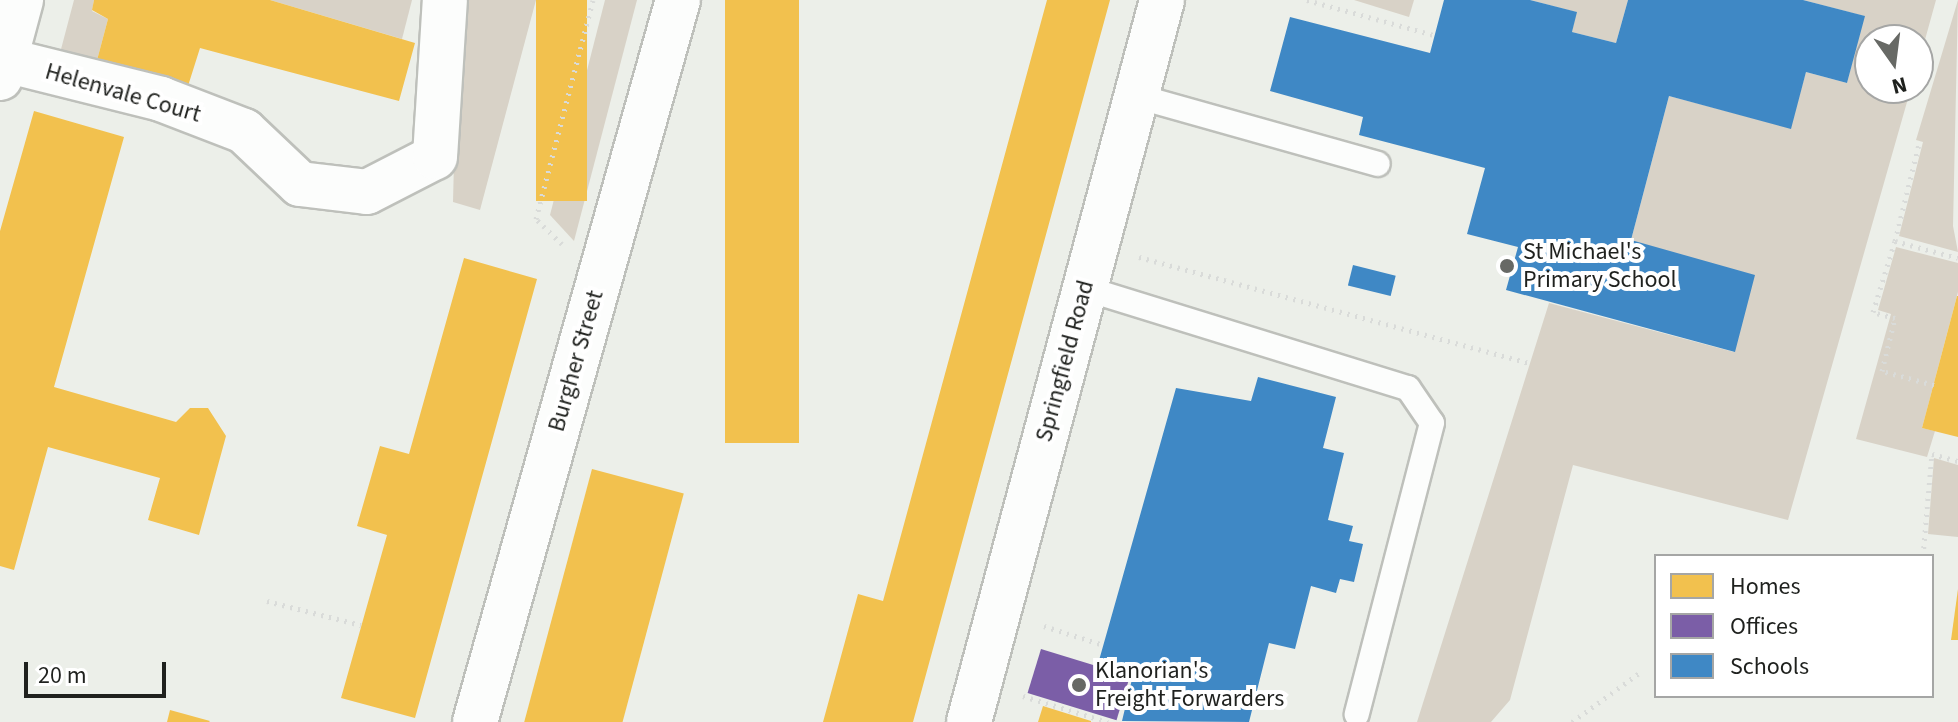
<!DOCTYPE html>
<html>
<head>
<meta charset="utf-8">
<style>
  body { margin:0 }
  #map { position:relative; width:1958px; height:722px; overflow:hidden; background:#ecefe9; font-family:"Source Sans 3",sans-serif }
  div>[style] { position:absolute }
  .green>* { inset:0; background:#d8d2c7 }
  .homes>* { inset:0; background:#f2c14e; transform-origin:0 0 }
  .offices>* { inset:0; background:#7b5ea7; transform-origin:0 0 }
  .schools>* { inset:0; background:#3f88c5; transform-origin:0 0 }
  .path>* { height:5px; margin-top:-2.5px; transform-origin:0; background:repeating-linear-gradient(90deg,#d9dbd9 0 2px,transparent 0 8px) }
  .roads { filter:drop-shadow(2px 0 #bec0bb) drop-shadow(-2px 0 #bec0bb) drop-shadow(0 2px #bec0bb) drop-shadow(0 -2px #bec0bb) }
  .service>* { height:24px; margin:-12px; padding:0 12px; transform-origin:12px; border-radius:12px; background:#fcfdfc }
  .minor>* { height:44px; margin:-22px; padding:0 22px; transform-origin:22px; border-radius:22px; background:#fcfdfc }
  .tertiary>* { height:44px; margin:-22px; padding:0 22px; transform-origin:22px; border-radius:22px; background:#fcfdfc }
  .dots>* { width:22px; height:22px; translate:-50% -50%; box-sizing:border-box; border:4px solid #fff; border-radius:50% }
  span { translate:-50% -50%; white-space:nowrap; text-align:center; line-height:1.15; -webkit-text-stroke:8px #fff; paint-order:stroke }
  .street-label { font-size:24px; color:#1f211e }
  .poi-label { font-size:24px; color:#1f211e }
  .left { translate:0 -50%; text-align:left }
  .legend { position:absolute; left:1654px; top:554px; width:280px; height:144px; box-sizing:border-box; background:#fff; border:2px solid #a5a6a5; margin:0; padding:10px 14px; list-style:none; font-size:24px; color:#1f211e }
  .legend li { display:flex; align-items:center; gap:16px; height:40px }
  .legend b { width:40px; border:2px solid #a5a6a5 }
  .north { position:absolute; left:1854px; top:24px; width:80px; height:80px; box-sizing:border-box; background:#fff; border:2px solid #a5a6a5; border-radius:50%; rotate:166deg; font-size:22px; font-weight:700; line-height:32px; text-align:center; color:#1f211e }
  .north::after { content:''; display:block; margin:auto; width:28px; height:36px; background:#676965; clip-path:polygon(50% 0,100% 100%,50% 72%,0 100%) }
  .scale { position:absolute; left:24px; top:662px; width:142px; height:36px; box-sizing:border-box; border:4px solid #1f211e; border-top:0; padding-left:10px; font-size:24px; line-height:28px; white-space:nowrap; color:#1f211e; -webkit-text-stroke:6px #fff; paint-order:stroke }
</style>
</head>
<body>
<div id="map">
  <div class="green">
    <div style="clip-path:polygon(74px 0,94px 0,92px 11px,108px 19px,96px 64px,60px 53px)"></div>
    <div style="clip-path:polygon(270px 0,412px 0,402px 39px)"></div>
    <div style="clip-path:polygon(458px 0,536px 0,480px 210px,453px 202px)"></div>
    <div style="clip-path:polygon(605px 0,637px 0,574px 241px,550px 215px)"></div>
    <div style="clip-path:polygon(1354px 0,1414px 0,1409px 17px)"></div>
    <div style="clip-path:polygon(1530px 0,1628px 0,1616px 43px,1572px 32px,1576px 12px)"></div>
    <div style="clip-path:polygon(1803px 0,1936px 0,1918px 65px,1918px 40px,1870px 40px,1870px 88px,1911px 88px,1788px 520px,1573px 465px,1510px 700px,1491px 722px,1417px 722px,1549px 303px,1734px 352px,1631px 240px,1669px 96px,1790px 128px,1806px 72px,1847px 83px,1864px 16px)"></div>
    <div style="clip-path:polygon(1958px 0,1953px 226px,1958px 252px,1899px 236px,1923px 142px,1916px 140px)"></div>
    <div style="clip-path:polygon(1896px 247px,1958px 263px,1958px 292px,1922px 428px,1935px 431px,1927px 457px,1856px 439px,1891px 314px,1878px 310px)"></div>
    <div style="clip-path:polygon(1934px 458px,1958px 465px,1958px 537px,1928px 534px)"></div>
  </div>
  <div class="homes">
    <div style="clip-path:polygon(94px 0,270px 0,415px 43px,399px 101px,200px 48px,188px 86px,96px 64px,108px 19px,92px 10px)"></div>
    <div style="left:536px;top:0;width:51px;height:201px"></div>
    <div style="left:725px;top:0;width:74px;height:443px"></div>
    <div style="clip-path:polygon(1047px 0,1110px 0,913px 722px,823px 722px,858px 594px,883px 601px)"></div>
    <div style="clip-path:polygon(34px 111px,124px 137px,54px 387px,176px 422px,190px 408px,208px 408px,226px 436px,199px 535px,148px 520px,160px 478px,48px 447px,14px 570px,0 566px,0 231px)"></div>
    <div style="clip-path:polygon(464px 258px,537px 279px,415px 718px,341px 698px,387px 535px,357px 526px,380px 446px,409px 454px)"></div>
    <div style="clip-path:polygon(1957px 296px,1958px 296px,1958px 437px,1922px 428px)"></div>
    <div style="left:592px;top:469px;width:95px;height:263px;rotate:15deg"></div>
    <div style="clip-path:polygon(1958px 589px,1958px 640px,1951px 640px)"></div>
    <div style="clip-path:polygon(1043px 706px,1091px 721px,1091px 722px,1038px 722px)"></div>
    <div style="clip-path:polygon(170px 710px,210px 721px,209px 722px,167px 722px)"></div>
  </div>
  <div class="offices">
    <div style="left:1041px;top:649px;width:93px;height:46px;rotate:17deg"></div>
  </div>
  <div class="schools">
    <div style="clip-path:polygon(1444px 0,1530px 0,1577px 12px,1572px 32px,1616px 43px,1628px 0,1803px 0,1865px 16px,1847px 83px,1806px 72px,1791px 129px,1669px 96px,1631px 240px,1755px 275px,1735px 352px,1506px 290px,1518px 247px,1467px 234px,1485px 168px,1359px 135px,1363px 117px,1270px 91px,1290px 17px,1430px 53px)"></div>
    <div style="left:1353px;top:265px;width:44px;height:21px;rotate:14deg"></div>
    <div style="clip-path:polygon(1258px 377px,1336px 397px,1323px 448px,1344px 453px,1328px 520px,1353px 526px,1349px 541px,1363px 544px,1354px 582px,1340px 579px,1336px 593px,1311px 586px,1295px 649px,1269px 643px,1249px 722px,1122px 721px,1133px 675px,1098px 664px,1176px 388px,1251px 401px)"></div>
  </div>
  <div class="path">
    <div style="left:1307px;top:0;width:132px;rotate:15.4deg"></div>
    <div style="left:1895px;top:241px;width:100px;rotate:-76.1deg"></div>
    <div style="left:562px;top:244px;width:36px;rotate:-136deg"></div>
    <div style="left:536px;top:219px;width:226px;rotate:-75.4deg"></div>
    <div style="left:1139px;top:257px;width:403px;rotate:15.2deg"></div>
    <div style="left:1934px;top:385px;width:54px;rotate:-164.9deg"></div>
    <div style="left:1882px;top:371px;width:55px;rotate:-76.2deg"></div>
    <div style="left:1895px;top:318px;width:23px;rotate:-165deg"></div>
    <div style="left:1873px;top:312px;width:74px;rotate:-72.8deg"></div>
    <div style="left:1895px;top:241px;width:65px;rotate:15.1deg"></div>
    <div style="left:1923px;top:556px;width:102px;rotate:-85deg"></div>
    <div style="left:1932px;top:454px;width:27px;rotate:15deg"></div>
    <div style="left:267px;top:601px;width:97px;rotate:14.3deg"></div>
    <div style="left:1044px;top:626px;width:63px;rotate:17.6deg"></div>
    <div style="left:1023px;top:696px;width:89px;rotate:17deg"></div>
    <div style="left:1572px;top:722px;width:87px;rotate:-36.1deg"></div>
  </div>
  <div class="roads">
    <div class="service">
      <div style="left:1136px;top:96px;width:251px;rotate:15.7deg"></div>
      <div style="left:1084px;top:288px;width:339px;rotate:17.2deg"></div>
      <div style="left:1408px;top:388px;width:42px;rotate:55.6deg"></div>
      <div style="left:1432px;top:423px;width:301px;rotate:104.5deg"></div>
    </div>
    <div class="minor">
      <div style="left:5px;top:60px;width:161px;rotate:14deg"></div>
      <div style="left:161px;top:99px;width:89px;rotate:21.1deg"></div>
      <div style="left:244px;top:131px;width:77px;rotate:43.4deg"></div>
      <div style="left:300px;top:184px;width:67px;rotate:6.8deg"></div>
      <div style="left:367px;top:192px;width:76px;rotate:-27.2deg"></div>
      <div style="left:435px;top:157px;width:157px;rotate:-86.4deg"></div>
      <div style="left:0;top:78px;width:81px;rotate:-74.9deg"></div>
      <div style="left:475px;top:722px;width:750px;rotate:-74.3deg"></div>
    </div>
    <div class="tertiary">
      <div style="left:969px;top:722px;width:747px;rotate:-75.03deg"></div>
    </div>
  </div>
  <div class="dots">
    <div style="left:1507px;top:266px;background:#676965"></div>
    <div style="left:1079px;top:685px;background:#676965"></div>
  </div>
  <div class="street-label">
    <span style="left:123px;top:93px;rotate:16deg">Helenvale Court</span>
    <span style="left:576px;top:361px;rotate:-74deg">Burgher Street</span>
    <span style="left:1065px;top:361px;rotate:-75deg">Springfield Road</span>
  </div>
  <div class="poi-label">
    <span class="left" style="left:1523px;top:266px">St Michael's<br>Primary School</span>
    <span class="left" style="left:1095px;top:685px">Klanorian's<br>Freight Forwarders</span>
  </div>
  <ul class="legend">
  <li><b style="height:22px;background:#f2c14e"></b>Homes</li>
  <li><b style="height:22px;background:#7b5ea7"></b>Offices</li>
  <li><b style="height:22px;background:#3f88c5"></b>Schools</li>
  </ul>
  <div class="north">N</div>
  <div class="scale">20 m</div>
</div>
</body>
</html>
